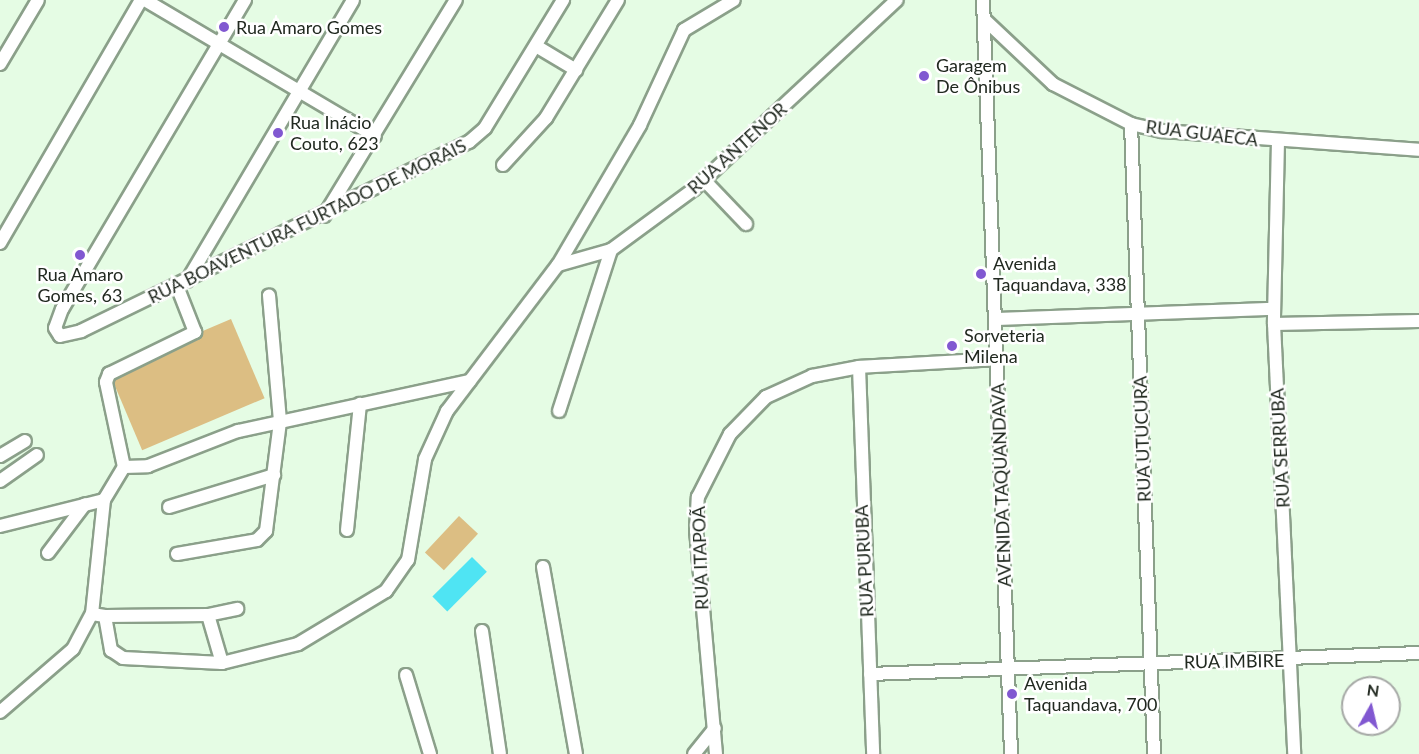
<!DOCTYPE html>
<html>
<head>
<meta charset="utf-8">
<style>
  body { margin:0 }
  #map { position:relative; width:1419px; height:754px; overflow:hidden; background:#e5fce4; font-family:Lato,sans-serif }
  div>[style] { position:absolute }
  .green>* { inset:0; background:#dcbe83; transform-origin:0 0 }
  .water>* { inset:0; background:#4fe4f3; transform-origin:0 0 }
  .roads { filter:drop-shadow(2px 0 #8ba08a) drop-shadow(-2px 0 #8ba08a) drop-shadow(0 2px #8ba08a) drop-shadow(0 -2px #8ba08a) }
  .minor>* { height:12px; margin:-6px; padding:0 6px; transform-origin:6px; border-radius:6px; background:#fff }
  .dots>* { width:16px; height:16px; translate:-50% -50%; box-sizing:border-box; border:3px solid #fff; border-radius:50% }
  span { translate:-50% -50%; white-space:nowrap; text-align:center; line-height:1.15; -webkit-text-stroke:5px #fff; paint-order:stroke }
  .poi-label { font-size:18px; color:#212920 }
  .left { translate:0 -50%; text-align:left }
  .street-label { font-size:18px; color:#212920 }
  .north { position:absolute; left:1341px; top:676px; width:60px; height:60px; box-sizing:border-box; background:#fff; border:2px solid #a6a9a6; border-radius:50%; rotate:8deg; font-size:16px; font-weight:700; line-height:24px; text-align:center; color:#212920 }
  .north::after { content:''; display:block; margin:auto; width:21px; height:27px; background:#8158d1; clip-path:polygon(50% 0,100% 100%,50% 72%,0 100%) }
</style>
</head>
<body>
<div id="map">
  <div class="green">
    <div style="left:231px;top:319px;width:86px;height:133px;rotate:67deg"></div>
    <div style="left:459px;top:516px;width:26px;height:50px;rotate:43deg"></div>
  </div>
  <div class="water">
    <div style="left:472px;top:557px;width:21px;height:56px;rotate:45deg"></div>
  </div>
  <div class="roads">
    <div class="minor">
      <div style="left:145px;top:0;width:267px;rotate:30.6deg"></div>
      <div style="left:245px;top:0;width:359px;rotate:120.6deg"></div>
      <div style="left:62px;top:309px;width:20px;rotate:110deg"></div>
      <div style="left:55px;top:328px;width:9px;rotate:58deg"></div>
      <div style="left:60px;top:336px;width:22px;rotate:-13deg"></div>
      <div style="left:81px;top:331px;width:432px;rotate:-26deg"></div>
      <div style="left:469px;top:142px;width:21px;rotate:-41deg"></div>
      <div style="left:485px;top:128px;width:150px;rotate:-58.6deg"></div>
      <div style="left:983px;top:0;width:755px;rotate:87.87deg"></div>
      <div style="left:984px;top:19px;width:95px;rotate:43.3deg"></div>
      <div style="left:1053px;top:84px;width:88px;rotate:27.1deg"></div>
      <div style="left:1131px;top:124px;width:32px;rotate:13deg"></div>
      <div style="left:1162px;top:131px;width:258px;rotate:4.2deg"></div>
      <div style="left:536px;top:46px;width:47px;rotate:31deg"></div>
      <div style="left:0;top:64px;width:74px;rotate:-59.3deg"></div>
      <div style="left:1131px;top:124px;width:630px;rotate:87.91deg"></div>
      <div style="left:1278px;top:141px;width:183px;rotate:91.3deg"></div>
      <div style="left:1274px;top:324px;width:430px;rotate:87.3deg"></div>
      <div style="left:503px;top:165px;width:64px;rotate:-47.5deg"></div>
      <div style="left:546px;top:118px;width:138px;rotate:-58.6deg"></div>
      <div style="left:704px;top:180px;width:61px;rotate:46.3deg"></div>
      <div style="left:324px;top:216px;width:253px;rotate:-58.6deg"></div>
      <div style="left:0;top:243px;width:281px;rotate:-59.9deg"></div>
      <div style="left:558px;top:265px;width:55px;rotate:-15.8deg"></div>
      <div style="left:611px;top:250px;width:103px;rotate:-36.3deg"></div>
      <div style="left:694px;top:189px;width:277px;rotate:-43deg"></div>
      <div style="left:187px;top:281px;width:326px;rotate:-59.4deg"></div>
      <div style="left:997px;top:319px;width:277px;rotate:-2.1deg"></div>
      <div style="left:1274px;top:324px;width:145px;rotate:-1.2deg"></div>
      <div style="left:859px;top:367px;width:387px;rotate:87.9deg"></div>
      <div style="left:559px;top:411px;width:169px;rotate:-72.1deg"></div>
      <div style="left:0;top:456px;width:29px;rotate:-31deg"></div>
      <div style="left:124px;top:467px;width:24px;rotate:-2deg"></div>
      <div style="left:148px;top:466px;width:97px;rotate:-21.3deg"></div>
      <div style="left:238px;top:431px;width:237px;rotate:-12.2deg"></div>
      <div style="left:0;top:481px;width:45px;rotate:-35.1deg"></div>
      <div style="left:169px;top:507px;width:110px;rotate:-16.9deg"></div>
      <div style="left:0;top:526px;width:107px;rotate:-14deg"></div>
      <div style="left:347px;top:530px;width:127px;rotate:-84.1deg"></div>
      <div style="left:48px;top:553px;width:61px;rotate:-52.9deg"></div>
      <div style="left:177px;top:554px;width:81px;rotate:-9.9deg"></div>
      <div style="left:257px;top:540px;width:13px;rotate:-45deg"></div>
      <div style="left:266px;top:531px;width:111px;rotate:-82.7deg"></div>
      <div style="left:280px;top:421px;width:126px;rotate:-95deg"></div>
      <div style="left:543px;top:567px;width:190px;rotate:80deg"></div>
      <div style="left:92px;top:614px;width:13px;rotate:9deg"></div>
      <div style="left:105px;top:616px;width:35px;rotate:80deg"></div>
      <div style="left:111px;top:650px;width:14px;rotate:34deg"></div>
      <div style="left:123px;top:658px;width:99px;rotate:2.9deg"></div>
      <div style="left:222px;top:663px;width:78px;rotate:-14deg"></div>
      <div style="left:298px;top:644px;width:103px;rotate:-31.1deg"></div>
      <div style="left:386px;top:591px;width:38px;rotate:-55deg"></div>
      <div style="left:408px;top:560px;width:102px;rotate:-80.4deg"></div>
      <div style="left:425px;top:459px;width:53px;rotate:-65.4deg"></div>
      <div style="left:447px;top:411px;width:183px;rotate:-52.8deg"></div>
      <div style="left:558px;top:265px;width:162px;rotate:-59.6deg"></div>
      <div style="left:640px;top:125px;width:105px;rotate:-65.1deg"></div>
      <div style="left:684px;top:30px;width:58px;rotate:-31deg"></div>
      <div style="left:208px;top:615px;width:50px;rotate:73.7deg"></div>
      <div style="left:105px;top:616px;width:103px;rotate:-0.6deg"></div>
      <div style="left:208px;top:615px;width:30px;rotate:-12deg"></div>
      <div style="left:482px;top:631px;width:124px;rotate:81.7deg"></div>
      <div style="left:870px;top:674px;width:549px;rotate:-2.19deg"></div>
      <div style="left:406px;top:675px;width:83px;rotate:73.1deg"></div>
      <div style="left:0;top:712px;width:96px;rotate:-40.8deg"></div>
      <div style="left:73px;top:649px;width:40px;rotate:-62deg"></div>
      <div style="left:92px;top:614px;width:115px;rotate:-84deg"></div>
      <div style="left:104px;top:500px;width:39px;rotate:-59deg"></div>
      <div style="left:124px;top:467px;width:87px;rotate:-102deg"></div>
      <div style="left:106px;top:382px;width:9px;rotate:-69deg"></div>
      <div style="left:109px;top:374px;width:96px;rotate:-26deg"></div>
      <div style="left:195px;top:332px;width:49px;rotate:-111.4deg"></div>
      <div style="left:694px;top:754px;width:33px;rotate:-51deg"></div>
      <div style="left:716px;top:754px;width:224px;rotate:-95.1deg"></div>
      <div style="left:696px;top:531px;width:34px;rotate:-87deg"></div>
      <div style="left:698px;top:497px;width:71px;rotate:-63.1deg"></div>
      <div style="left:730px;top:434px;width:52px;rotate:-45.8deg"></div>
      <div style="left:766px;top:397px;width:51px;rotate:-24.5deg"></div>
      <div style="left:812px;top:376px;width:48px;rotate:-10.8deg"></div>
      <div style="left:859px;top:367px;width:138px;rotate:-3.3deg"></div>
    </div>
  </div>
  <div class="dots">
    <div style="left:224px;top:27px;background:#8158d1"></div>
    <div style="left:924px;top:76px;background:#8158d1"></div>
    <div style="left:278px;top:133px;background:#8158d1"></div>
    <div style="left:80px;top:255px;background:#8158d1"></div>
    <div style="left:981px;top:274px;background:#8158d1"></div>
    <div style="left:952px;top:346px;background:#8158d1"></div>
    <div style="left:1012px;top:694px;background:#8158d1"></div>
  </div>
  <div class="poi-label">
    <span class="left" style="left:236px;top:27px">Rua Amaro Gomes</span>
    <span class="left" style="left:936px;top:76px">Garagem<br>De Ônibus</span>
    <span class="left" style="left:290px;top:133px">Rua Inácio<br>Couto, 623</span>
    <span class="left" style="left:993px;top:274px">Avenida<br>Taquandava, 338</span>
    <span style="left:80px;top:285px">Rua Amaro<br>Gomes, 63</span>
    <span class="left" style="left:964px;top:346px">Sorveteria<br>Milena</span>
    <span class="left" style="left:1024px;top:694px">Avenida<br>Taquandava, 700</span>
  </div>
  <div class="street-label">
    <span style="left:1202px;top:133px;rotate:7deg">RUA GUAECA</span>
    <span style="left:737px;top:148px;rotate:-42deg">RUA ANTENOR</span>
    <span style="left:307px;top:221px;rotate:-26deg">RUA BOAVENTURA FURTADO DE MORAIS</span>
    <span style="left:1142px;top:439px;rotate:-92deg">RUA UTUCURA</span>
    <span style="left:1280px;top:448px;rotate:-93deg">RUA SERRUBA</span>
    <span style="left:1001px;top:485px;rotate:-92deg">AVENIDA TAQUANDAVA</span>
    <span style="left:700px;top:558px;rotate:-92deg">RUA ITAPOÃ</span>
    <span style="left:864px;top:561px;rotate:-93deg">RUA PURUBA</span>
    <span style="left:1234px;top:661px;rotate:-1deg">RUA IMBIRE</span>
  </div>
  <div class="north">N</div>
</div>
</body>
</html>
